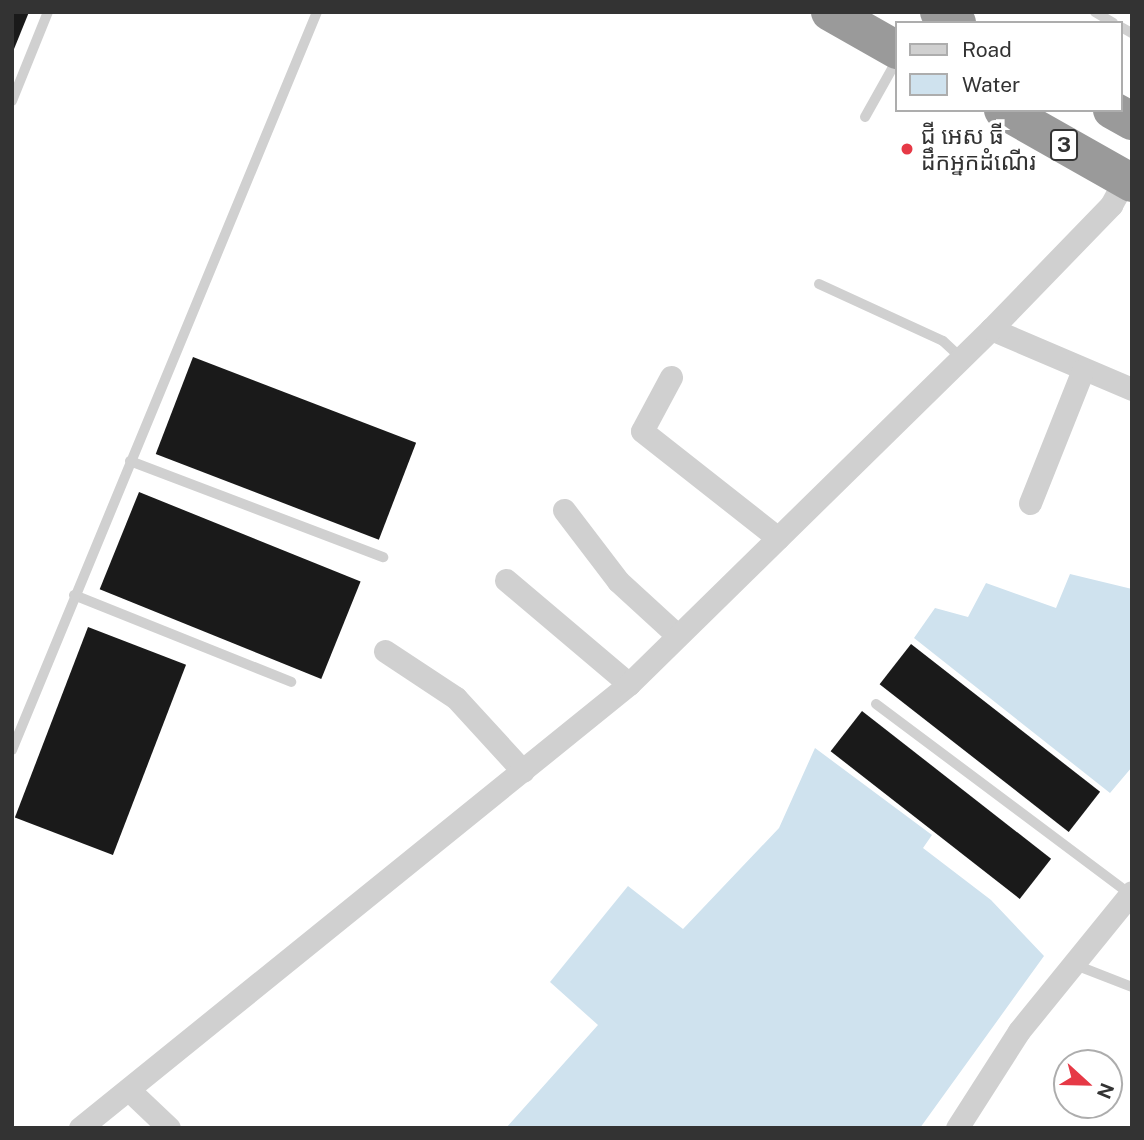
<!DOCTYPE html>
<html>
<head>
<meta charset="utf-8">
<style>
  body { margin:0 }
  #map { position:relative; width:1144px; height:1140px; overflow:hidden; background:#fff; font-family:"Public Sans","Noto Sans Khmer",sans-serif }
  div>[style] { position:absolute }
  .water>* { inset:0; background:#cfe2ee }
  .building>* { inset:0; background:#1a1a1a; transform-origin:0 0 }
  .lane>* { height:10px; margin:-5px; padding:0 5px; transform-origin:5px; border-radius:5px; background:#d0d0d0 }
  .street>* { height:23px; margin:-11.5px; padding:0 11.5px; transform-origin:11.5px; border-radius:11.5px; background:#d0d0d0 }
  .highway>* { height:38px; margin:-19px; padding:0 19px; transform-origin:19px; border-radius:19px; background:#9a9a9a }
  .dots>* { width:19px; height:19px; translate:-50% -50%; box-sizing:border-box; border:4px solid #fff; border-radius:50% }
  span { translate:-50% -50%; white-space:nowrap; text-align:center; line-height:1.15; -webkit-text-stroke:7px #fff; paint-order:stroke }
  .shield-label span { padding:2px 5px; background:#fff; border:2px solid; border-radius:5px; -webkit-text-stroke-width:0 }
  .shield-label { font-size:21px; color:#333; font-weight:700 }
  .poi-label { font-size:23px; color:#333 }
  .left { translate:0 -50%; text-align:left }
  .frame { position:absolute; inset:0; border:14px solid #333; pointer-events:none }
  .legend { position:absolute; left:895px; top:21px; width:228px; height:91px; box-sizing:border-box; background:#fff; border:2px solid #adadad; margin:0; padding:9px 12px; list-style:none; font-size:21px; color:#333 }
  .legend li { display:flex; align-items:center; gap:14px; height:35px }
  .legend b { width:35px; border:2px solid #adadad }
  .north { position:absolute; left:1053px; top:1049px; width:70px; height:70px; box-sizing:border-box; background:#fff; border:2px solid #adadad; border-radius:50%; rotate:112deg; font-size:19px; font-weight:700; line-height:28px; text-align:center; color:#333 }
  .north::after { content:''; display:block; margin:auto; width:24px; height:32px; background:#e63946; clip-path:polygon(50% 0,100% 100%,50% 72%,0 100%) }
</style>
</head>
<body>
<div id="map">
  <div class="water">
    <div style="clip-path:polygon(1070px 574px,1132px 589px,1132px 767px,1110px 793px,914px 638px,935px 608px,968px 617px,986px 583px,1056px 608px)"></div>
    <div style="clip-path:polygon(815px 748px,932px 835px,923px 848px,991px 900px,1044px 956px,920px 1128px,506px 1128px,598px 1025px,550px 982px,628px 886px,683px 929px,779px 828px)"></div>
  </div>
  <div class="building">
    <div style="clip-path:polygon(12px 12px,29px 12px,12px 54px)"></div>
    <div style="left:193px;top:357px;width:239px;height:104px;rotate:21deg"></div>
    <div style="left:139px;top:492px;width:239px;height:105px;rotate:22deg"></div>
    <div style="left:88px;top:627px;width:105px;height:204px;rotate:21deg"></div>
    <div style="left:911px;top:644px;width:240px;height:51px;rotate:38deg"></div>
    <div style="left:862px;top:711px;width:240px;height:51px;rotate:38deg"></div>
  </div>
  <div class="lane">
    <div style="left:1095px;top:12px;width:21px;rotate:31deg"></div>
    <div style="left:1121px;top:27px;width:13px;rotate:29deg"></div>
    <div style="left:12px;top:101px;width:96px;rotate:-68deg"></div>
    <div style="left:865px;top:117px;width:65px;rotate:-60.7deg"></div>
    <div style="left:819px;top:284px;width:136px;rotate:24.7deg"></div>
    <div style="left:943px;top:341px;width:23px;rotate:43deg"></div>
    <div style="left:130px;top:461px;width:271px;rotate:20.8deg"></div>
    <div style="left:74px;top:595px;width:234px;rotate:21.8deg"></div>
    <div style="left:876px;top:704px;width:317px;rotate:36.8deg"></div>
    <div style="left:12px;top:750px;width:799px;rotate:-67.55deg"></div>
    <div style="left:1073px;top:964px;width:63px;rotate:21.3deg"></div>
  </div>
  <div class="street">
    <div style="left:991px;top:329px;width:153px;rotate:23.1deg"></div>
    <div style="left:671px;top:377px;width:61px;rotate:118.2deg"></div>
    <div style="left:642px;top:431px;width:173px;rotate:38.2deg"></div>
    <div style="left:1030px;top:503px;width:143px;rotate:-68.3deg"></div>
    <div style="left:564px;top:510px;width:89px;rotate:52.7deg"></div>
    <div style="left:618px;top:581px;width:80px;rotate:42.5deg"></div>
    <div style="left:506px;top:580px;width:161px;rotate:40.2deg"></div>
    <div style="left:385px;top:651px;width:85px;rotate:33.5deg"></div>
    <div style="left:456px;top:698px;width:99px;rotate:47.5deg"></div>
    <div style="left:129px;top:1090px;width:55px;rotate:43.5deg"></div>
    <div style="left:80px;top:1128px;width:706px;rotate:-38.96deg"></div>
    <div style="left:629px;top:684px;width:507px;rotate:-44.44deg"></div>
    <div style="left:991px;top:329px;width:173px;rotate:-45.9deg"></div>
    <div style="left:1111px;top:205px;width:29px;rotate:-61deg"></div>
    <div style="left:957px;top:1128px;width:115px;rotate:-57.4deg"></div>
    <div style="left:1019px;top:1031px;width:179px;rotate:-50.9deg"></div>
  </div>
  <div class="highway">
    <div style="left:830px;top:12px;width:77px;rotate:29.6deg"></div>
    <div style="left:939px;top:12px;width:21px;rotate:31deg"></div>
    <div style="left:1003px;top:110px;width:148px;rotate:29.5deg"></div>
    <div style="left:1112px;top:110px;width:23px;rotate:29deg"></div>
  </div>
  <div class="dots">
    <div style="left:907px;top:149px;background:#e63946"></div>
  </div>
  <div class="shield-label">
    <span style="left:1064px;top:145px">3</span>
  </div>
  <div class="poi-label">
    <span class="left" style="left:921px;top:149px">ជី អេស ធី<br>ដឹកអ្នកដំណើរ</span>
  </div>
  <div class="frame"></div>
  <ul class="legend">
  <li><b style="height:9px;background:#d0d0d0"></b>Road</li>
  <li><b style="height:19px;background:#cfe2ee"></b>Water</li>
  </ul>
  <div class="north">N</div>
</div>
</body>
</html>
